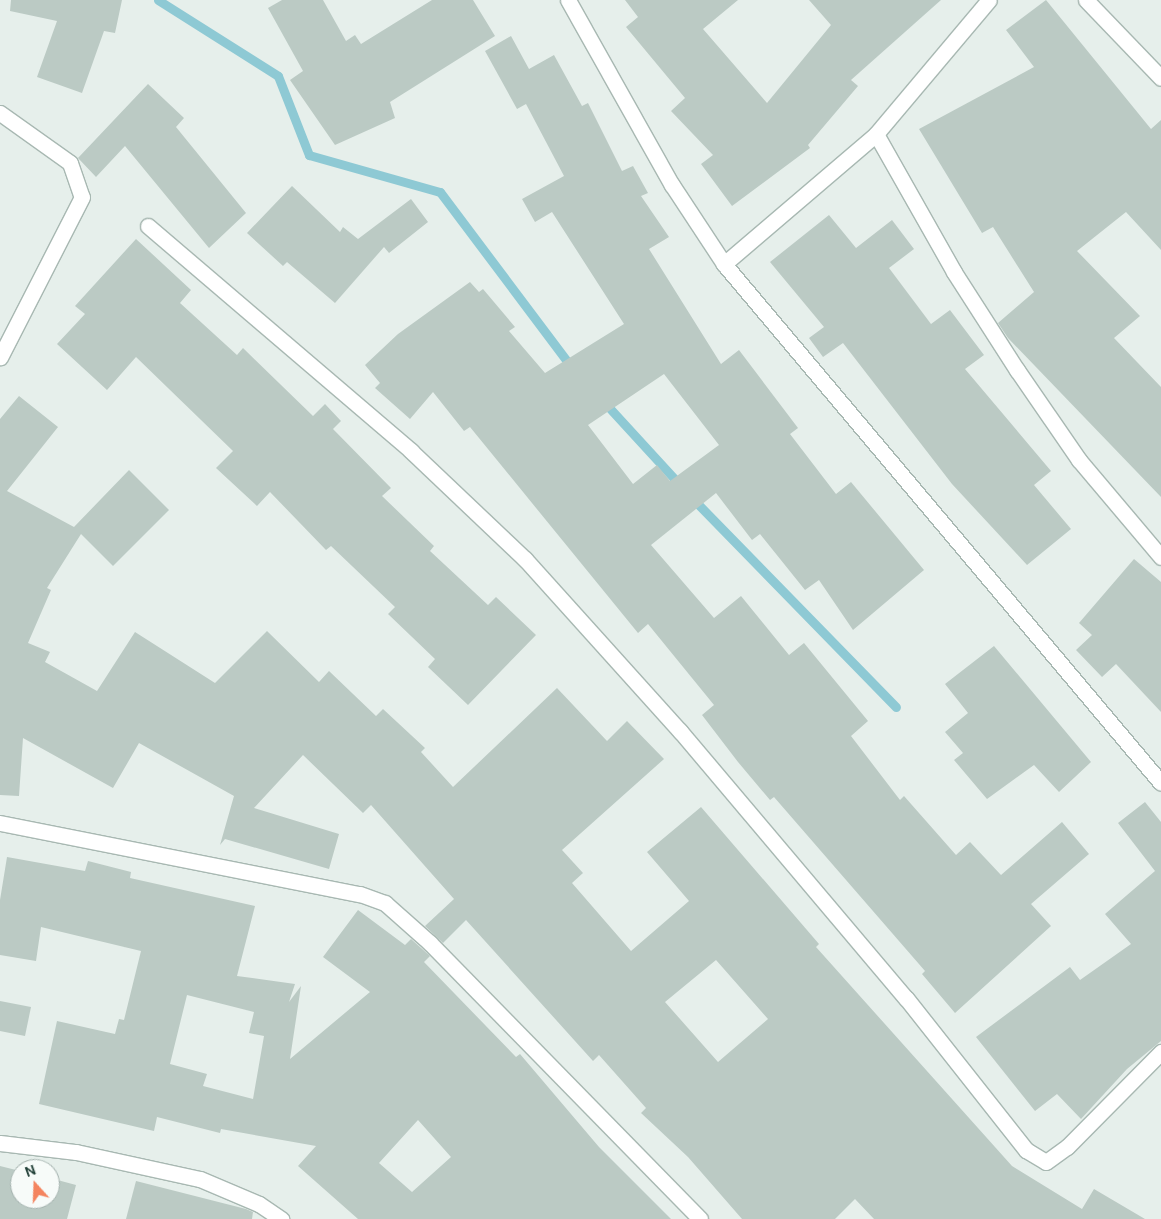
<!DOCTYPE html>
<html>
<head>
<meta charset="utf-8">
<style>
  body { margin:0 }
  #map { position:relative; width:1161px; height:1219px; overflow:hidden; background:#e6efeb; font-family:"DM Sans",sans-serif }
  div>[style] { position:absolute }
  .stream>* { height:9px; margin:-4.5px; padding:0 4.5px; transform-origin:4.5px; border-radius:4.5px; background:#8ec9d4 }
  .building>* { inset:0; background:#bbcac4 }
  .roads { filter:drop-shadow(1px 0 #a8b8b2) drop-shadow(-1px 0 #a8b8b2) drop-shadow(0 1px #a8b8b2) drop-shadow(0 -1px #a8b8b2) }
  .minor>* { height:15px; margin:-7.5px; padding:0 7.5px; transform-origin:7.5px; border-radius:7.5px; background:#fff }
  span { translate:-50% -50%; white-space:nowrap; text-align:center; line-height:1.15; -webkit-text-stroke:4.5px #f7fbf9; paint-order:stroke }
  .north { position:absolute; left:10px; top:1159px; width:50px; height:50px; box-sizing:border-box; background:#f7fbf9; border:1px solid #a3b1ad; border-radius:50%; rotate:340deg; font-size:14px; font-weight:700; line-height:20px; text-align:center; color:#24423a }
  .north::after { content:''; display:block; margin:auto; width:18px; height:22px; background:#f4845f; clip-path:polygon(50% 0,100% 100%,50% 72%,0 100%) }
</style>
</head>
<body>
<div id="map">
  <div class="stream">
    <div style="left:158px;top:0;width:142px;rotate:32.3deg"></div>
    <div style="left:278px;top:76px;width:85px;rotate:68.6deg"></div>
    <div style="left:309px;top:155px;width:136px;rotate:15.8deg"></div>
    <div style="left:440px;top:192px;width:221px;rotate:53.1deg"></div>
    <div style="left:604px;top:402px;width:115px;rotate:47.5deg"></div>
    <div style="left:692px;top:498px;width:292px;rotate:45.7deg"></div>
  </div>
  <div class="building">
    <div style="clip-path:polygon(11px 0,122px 0,115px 33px,104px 31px,82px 93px,37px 77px,57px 21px,10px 11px)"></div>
    <div style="clip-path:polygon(282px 0,323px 0,346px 41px,355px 35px,361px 44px,432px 0,473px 0,495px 36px,390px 102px,395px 118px,335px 145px,290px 80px,303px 71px,268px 8px)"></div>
    <div style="clip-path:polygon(625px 0,738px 0,703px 29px,767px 103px,831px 25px,809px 0,941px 0,851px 80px,858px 86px,808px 145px,810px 148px,732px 206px,701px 164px,713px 155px,671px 111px,685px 98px,626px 27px,638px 17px)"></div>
    <div style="clip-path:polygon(1046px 0,1151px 129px,1161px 120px,1161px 250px,1126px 212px,1077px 251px,1140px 316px,1114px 338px,1161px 387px,1161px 497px,1008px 338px,998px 323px,1034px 292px,993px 227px,982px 233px,919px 129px,1034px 67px,1006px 30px)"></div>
    <div style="clip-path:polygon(evenodd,511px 36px,529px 69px,554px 55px,582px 106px,588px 103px,622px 171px,633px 166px,648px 193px,641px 196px,669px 237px,649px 249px,721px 364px,739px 350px,798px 428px,790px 434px,836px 494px,851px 482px,924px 570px,853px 630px,819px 580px,805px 590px,760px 534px,752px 540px,716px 493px,651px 545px,714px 618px,741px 596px,789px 655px,804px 643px,868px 721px,851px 736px,900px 800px,904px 796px,956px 855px,970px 842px,1001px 875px,1062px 822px,1089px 854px,1031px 904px,1051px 926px,955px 1013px,922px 974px,925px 971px,774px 797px,770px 800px,738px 762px,702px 715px,714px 705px,648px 624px,638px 633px,470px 427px,464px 431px,433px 392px,410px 419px,375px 388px,380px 383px,365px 365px,398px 334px,470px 282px,479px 292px,483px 289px,515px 327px,509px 331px,545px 373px,624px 324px,552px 212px,535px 222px,522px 199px,564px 176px,526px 104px,517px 109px,485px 51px,511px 36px,664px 374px,719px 445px,670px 481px,657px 465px,633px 484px,588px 425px,664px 374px)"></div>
    <div style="clip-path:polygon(148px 84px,184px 118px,176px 127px,246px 213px,209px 248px,125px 146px,96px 177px,78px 158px)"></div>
    <div style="clip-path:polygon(292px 186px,340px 232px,343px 227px,358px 239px,411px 199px,428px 222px,389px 253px,384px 247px,335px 303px,287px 262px,283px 266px,247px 233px)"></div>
    <div style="clip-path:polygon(829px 215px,856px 248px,892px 220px,914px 249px,889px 268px,931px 324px,950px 310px,984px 355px,965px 369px,1051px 471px,1034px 485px,1071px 529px,1027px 565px,952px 484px,843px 343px,823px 357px,809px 338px,824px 327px,770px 262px)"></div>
    <div style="clip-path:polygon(136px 239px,191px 290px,180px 303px,237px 355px,243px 348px,313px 416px,325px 404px,341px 421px,333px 429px,391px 488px,382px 496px,434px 546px,430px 551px,488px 605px,496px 597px,536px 635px,468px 705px,428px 667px,435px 659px,388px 614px,395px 607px,331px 546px,326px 550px,270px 492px,257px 506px,216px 468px,233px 451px,136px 357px,107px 390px,57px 344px,85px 314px,75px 306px)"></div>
    <div style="clip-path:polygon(evenodd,19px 396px,58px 427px,7px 491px,74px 527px,129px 470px,169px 510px,113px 566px,81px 534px,47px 588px,51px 590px,28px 643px,50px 652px,45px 662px,97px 691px,135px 632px,215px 683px,267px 631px,319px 682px,329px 671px,376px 716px,383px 709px,425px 748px,421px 752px,453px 787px,557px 688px,607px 741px,627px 721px,664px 759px,562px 850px,583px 873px,572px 883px,631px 951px,689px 901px,647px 852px,701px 807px,819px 944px,816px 947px,1012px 1166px,1082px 1209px,1094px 1189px,1145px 1219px,874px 1219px,855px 1199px,835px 1219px,742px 1219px,688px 1157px,641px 1113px,646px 1108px,599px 1055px,593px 1061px,466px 920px,443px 943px,425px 926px,454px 899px,371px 805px,363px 813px,303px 755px,254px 808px,339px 834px,329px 869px,225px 839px,220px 845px,234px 796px,139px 743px,113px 788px,23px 738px,19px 796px,0 795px,0 419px,19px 396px,716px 960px,768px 1019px,718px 1062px,665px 1002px,716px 960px)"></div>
    <div style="clip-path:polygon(1134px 559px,1161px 582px,1161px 712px,1116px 664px,1102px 677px,1076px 650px,1092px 635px,1079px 623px)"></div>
    <div style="clip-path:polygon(994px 646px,1091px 762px,1059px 792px,1034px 765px,987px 799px,954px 760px,963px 753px,945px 732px,968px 713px,945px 684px)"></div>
    <div style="clip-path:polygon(1145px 802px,1161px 822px,1161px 1041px,1127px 1069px,1081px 1119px,1057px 1094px,1035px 1111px,976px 1037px,1070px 967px,1080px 980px,1131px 944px,1105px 914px,1155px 871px,1118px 823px)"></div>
    <div style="clip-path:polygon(evenodd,7px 857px,85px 871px,88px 861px,131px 872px,130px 878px,255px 906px,237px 976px,295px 984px,289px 1002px,301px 986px,290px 1059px,370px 992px,323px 957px,358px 910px,405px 945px,411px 939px,430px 956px,424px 962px,516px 1057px,520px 1054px,599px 1147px,671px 1219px,358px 1219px,298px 1166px,316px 1146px,221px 1129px,220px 1133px,157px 1117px,154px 1131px,39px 1104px,57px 1021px,115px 1034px,119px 1019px,124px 1020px,141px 951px,41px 927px,36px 961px,0 955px,0 900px,7px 857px,187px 995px,254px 1012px,249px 1033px,264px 1036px,253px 1099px,203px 1086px,207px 1074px,170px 1064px,187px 995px,7px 857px,418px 1120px,451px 1157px,412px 1192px,379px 1163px,418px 1120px)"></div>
    <div style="clip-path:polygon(0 1001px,31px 1007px,25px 1036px,0 1031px)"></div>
    <div style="clip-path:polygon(0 1166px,20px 1171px,20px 1199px,50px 1199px,50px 1178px,76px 1185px,67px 1219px,0 1219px)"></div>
    <div style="clip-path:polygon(136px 1181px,246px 1209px,253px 1212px,252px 1219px,126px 1219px)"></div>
  </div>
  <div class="roads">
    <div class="minor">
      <div style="left:568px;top:0;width:212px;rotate:60.7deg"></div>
      <div style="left:672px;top:185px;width:95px;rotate:56.6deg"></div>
      <div style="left:724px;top:264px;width:678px;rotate:49.9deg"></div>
      <div style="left:1086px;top:0;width:108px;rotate:46.1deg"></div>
      <div style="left:0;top:113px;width:86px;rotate:35.5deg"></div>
      <div style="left:70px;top:163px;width:36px;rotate:71deg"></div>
      <div style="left:82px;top:197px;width:180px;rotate:117.1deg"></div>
      <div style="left:876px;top:134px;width:159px;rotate:60.5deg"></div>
      <div style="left:954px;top:272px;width:117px;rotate:57.3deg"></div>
      <div style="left:1017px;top:370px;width:109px;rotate:55.4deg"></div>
      <div style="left:1079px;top:460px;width:127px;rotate:49.8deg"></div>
      <div style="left:148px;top:226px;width:346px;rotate:40.5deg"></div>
      <div style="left:411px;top:451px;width:157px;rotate:43.5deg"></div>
      <div style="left:525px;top:559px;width:232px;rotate:48deg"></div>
      <div style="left:680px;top:731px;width:350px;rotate:49.8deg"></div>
      <div style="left:906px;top:998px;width:194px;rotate:51.7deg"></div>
      <div style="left:1026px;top:1150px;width:23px;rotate:31deg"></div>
      <div style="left:1046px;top:1162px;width:26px;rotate:-36deg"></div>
      <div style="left:1067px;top:1147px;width:134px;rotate:-45.3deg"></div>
      <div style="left:724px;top:264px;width:200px;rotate:-40.5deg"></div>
      <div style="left:876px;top:134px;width:175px;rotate:-49.9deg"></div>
      <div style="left:0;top:823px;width:367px;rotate:11.2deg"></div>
      <div style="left:360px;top:894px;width:27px;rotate:20deg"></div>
      <div style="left:385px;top:903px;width:60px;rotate:41.6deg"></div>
      <div style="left:430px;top:943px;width:386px;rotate:45.6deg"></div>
      <div style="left:0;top:1143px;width:77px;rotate:6.8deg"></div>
      <div style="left:76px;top:1152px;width:127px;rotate:12.3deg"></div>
      <div style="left:200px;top:1179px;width:64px;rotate:23deg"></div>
      <div style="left:259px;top:1204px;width:27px;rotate:34deg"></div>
    </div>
  </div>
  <div class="north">N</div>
</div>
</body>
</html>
